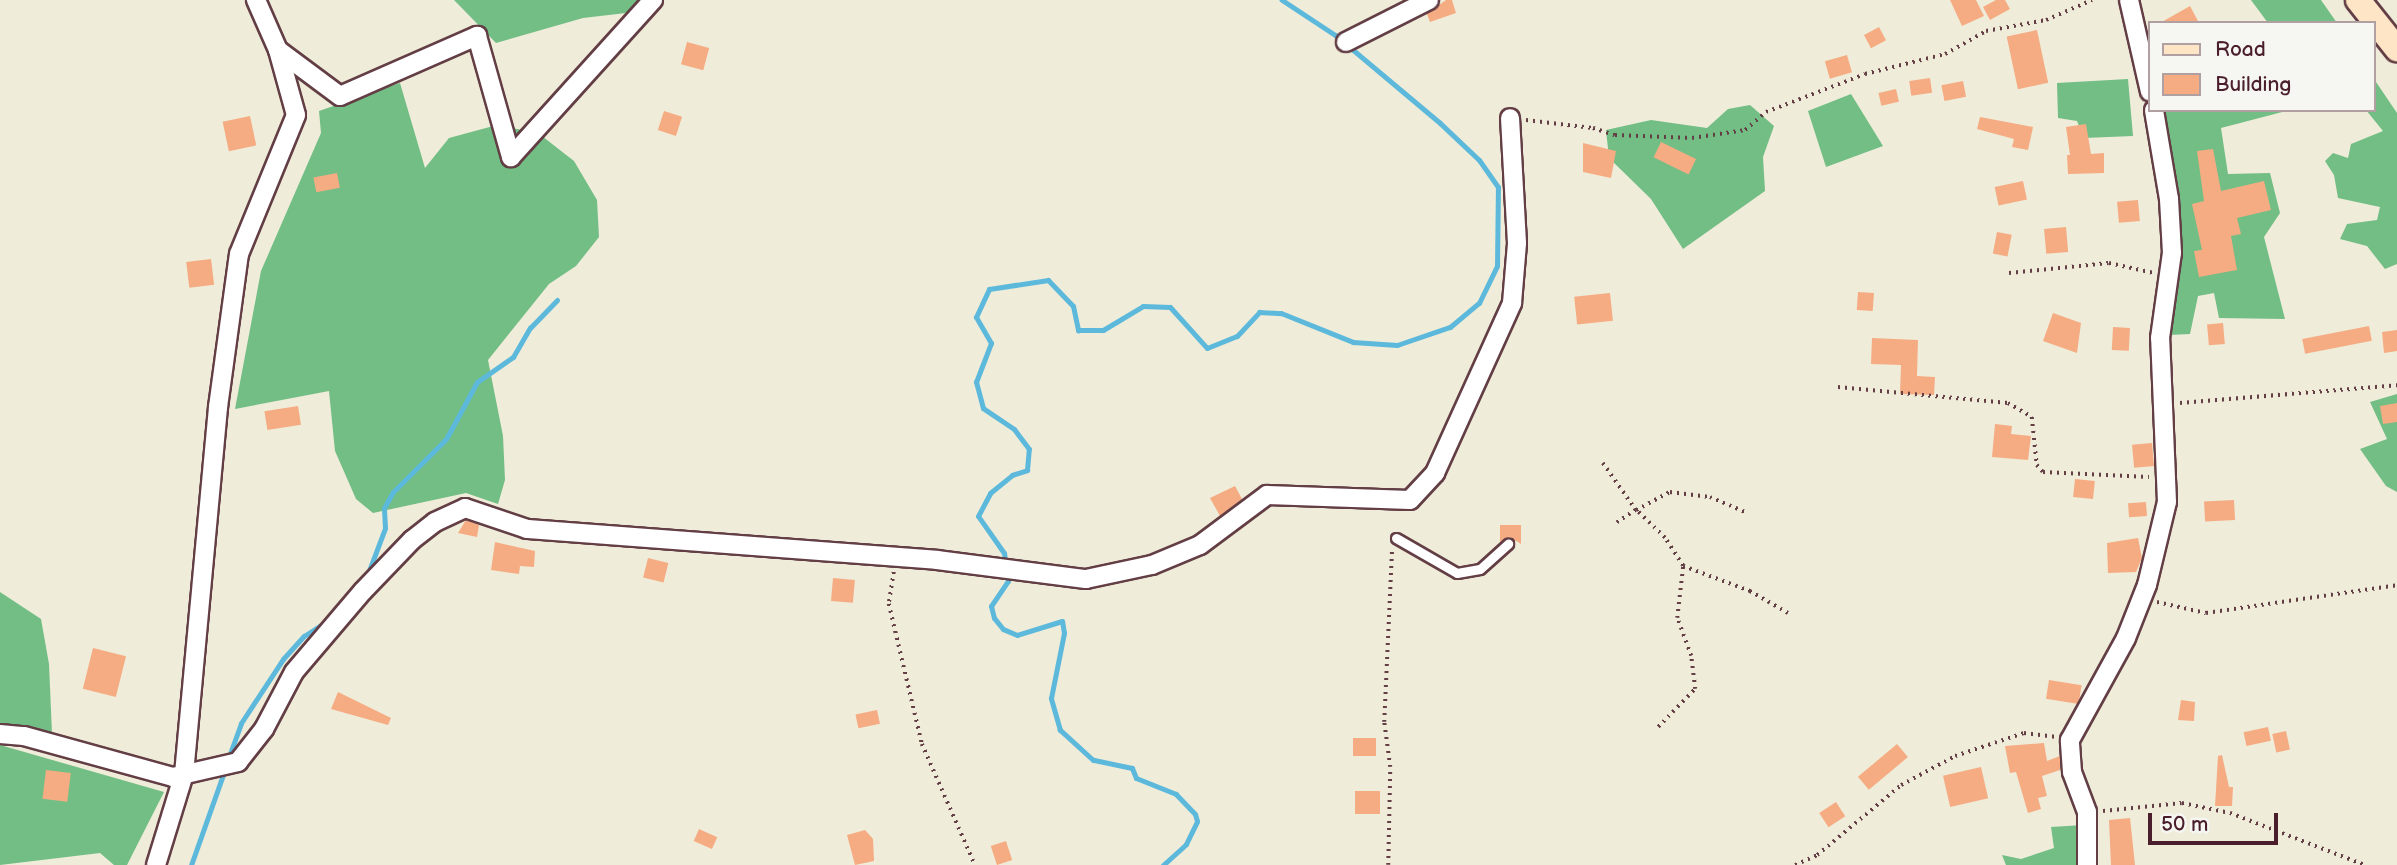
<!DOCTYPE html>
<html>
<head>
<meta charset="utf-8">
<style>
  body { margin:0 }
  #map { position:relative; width:2397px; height:865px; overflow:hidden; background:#efecd9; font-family:"Balsamiq Sans",sans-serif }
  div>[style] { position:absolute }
  .forest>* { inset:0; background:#72be85 }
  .stream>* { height:5px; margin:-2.5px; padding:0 2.5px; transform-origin:2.5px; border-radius:2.5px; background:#5db9db }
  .building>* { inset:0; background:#f5ac83; transform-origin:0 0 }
  .path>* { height:3.5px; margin-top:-1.75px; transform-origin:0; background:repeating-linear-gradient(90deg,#633e45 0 2px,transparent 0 7px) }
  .roads { filter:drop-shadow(2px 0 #633e45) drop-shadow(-2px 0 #633e45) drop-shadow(0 2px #633e45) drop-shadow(0 -2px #633e45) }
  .lane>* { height:9px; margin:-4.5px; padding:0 4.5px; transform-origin:4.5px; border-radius:4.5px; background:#fff }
  .street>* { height:18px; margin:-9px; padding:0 9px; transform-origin:9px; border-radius:9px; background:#fff }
  .secondary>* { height:24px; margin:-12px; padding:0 12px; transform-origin:12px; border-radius:12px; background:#fee5c5 }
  span { translate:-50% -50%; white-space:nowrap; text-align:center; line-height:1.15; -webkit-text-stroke:5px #f6f6f2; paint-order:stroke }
  .legend { position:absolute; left:2148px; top:21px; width:228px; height:91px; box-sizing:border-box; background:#f6f6f2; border:2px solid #b1a0a2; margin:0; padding:9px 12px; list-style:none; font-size:21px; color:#4a1f2b }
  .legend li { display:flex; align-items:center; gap:14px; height:35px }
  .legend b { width:35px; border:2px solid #b1a0a2 }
  .scale { position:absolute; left:2148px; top:813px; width:130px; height:32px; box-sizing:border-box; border:4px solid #4a1f2b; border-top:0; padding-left:9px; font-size:21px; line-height:24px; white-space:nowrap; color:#4a1f2b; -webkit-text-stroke:5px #f6f6f2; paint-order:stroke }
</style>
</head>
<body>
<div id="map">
  <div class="forest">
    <div style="clip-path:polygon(454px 0,644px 0,643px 11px,583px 18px,496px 43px)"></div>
    <div style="clip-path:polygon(2251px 0,2321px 0,2337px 23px,2268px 23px)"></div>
    <div style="clip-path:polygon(2128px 79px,2133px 136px,2084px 138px,2077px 121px,2058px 118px,2057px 83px)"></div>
    <div style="clip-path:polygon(2374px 79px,2397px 113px,2397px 264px,2385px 269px,2367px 246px,2340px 239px,2347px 224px,2377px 220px,2380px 207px,2338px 198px,2334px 175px,2325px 161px,2333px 153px,2348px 158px,2351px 144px,2383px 131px,2366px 110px,2374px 110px)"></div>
    <div style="clip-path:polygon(400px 83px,425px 168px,449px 138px,497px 125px,538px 133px,574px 161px,597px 200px,599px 237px,576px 266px,549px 284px,488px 360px,503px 436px,505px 480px,498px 504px,466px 493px,373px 513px,356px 499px,335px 451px,329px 391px,235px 409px,261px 271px,321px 133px,319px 111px)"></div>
    <div style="clip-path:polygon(1851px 94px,1883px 146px,1826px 167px,1808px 111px)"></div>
    <div style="clip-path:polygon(1750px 105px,1774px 126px,1763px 157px,1765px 191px,1683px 249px,1651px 199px,1609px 158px,1606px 130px,1651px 120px,1707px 128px,1728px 109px)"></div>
    <div style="clip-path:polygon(2151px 110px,2290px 110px,2221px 128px,2228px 174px,2270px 173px,2280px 213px,2264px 237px,2285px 319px,2219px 318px,2214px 293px,2198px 296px,2190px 334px,2169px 335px,2173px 292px)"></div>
    <div style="clip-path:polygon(2397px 394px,2397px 492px,2386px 486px,2360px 449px,2387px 439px,2370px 402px)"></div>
    <div style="clip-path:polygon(0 592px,41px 619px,49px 664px,52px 734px,0 728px)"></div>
    <div style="clip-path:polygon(0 745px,164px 792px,127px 865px,114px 865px,100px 853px,0 865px)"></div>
    <div style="clip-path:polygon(2083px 825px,2092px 865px,2006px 865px,2002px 855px,2021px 859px,2054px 848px,2051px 827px)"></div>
  </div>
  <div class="stream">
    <div style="left:367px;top:576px;width:51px;rotate:-69.4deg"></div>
    <div style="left:385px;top:528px;width:20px;rotate:-93deg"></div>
    <div style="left:384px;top:508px;width:18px;rotate:-61deg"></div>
    <div style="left:393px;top:492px;width:75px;rotate:-45deg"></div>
    <div style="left:446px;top:439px;width:65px;rotate:-61.5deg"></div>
    <div style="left:477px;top:382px;width:44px;rotate:-34.8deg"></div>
    <div style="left:513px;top:357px;width:34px;rotate:-60deg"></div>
    <div style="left:530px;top:328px;width:39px;rotate:-46deg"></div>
    <div style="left:228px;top:759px;width:38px;rotate:-70deg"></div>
    <div style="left:241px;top:723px;width:77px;rotate:-56.7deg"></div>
    <div style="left:283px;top:659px;width:31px;rotate:-48deg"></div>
    <div style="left:304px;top:636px;width:30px;rotate:-33deg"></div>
    <div style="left:191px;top:865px;width:102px;rotate:-70.5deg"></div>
    <div style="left:1163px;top:865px;width:31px;rotate:-42deg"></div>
    <div style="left:1186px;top:844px;width:25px;rotate:-64deg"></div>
    <div style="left:1197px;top:821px;width:7px;rotate:-106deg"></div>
    <div style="left:1195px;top:814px;width:28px;rotate:-134deg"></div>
    <div style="left:1176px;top:794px;width:43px;rotate:-158.2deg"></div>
    <div style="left:1136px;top:778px;width:11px;rotate:-112deg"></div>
    <div style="left:1132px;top:768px;width:40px;rotate:-168deg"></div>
    <div style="left:1093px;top:760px;width:45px;rotate:-137.7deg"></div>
    <div style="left:1060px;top:730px;width:33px;rotate:-106deg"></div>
    <div style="left:1051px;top:698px;width:66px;rotate:-78.7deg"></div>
    <div style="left:1064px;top:633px;width:12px;rotate:-99deg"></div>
    <div style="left:1062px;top:621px;width:47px;rotate:162.7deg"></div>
    <div style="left:1017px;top:635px;width:15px;rotate:-157deg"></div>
    <div style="left:1003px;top:629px;width:14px;rotate:-129deg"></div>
    <div style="left:994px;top:618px;width:12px;rotate:-104deg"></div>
    <div style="left:991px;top:606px;width:30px;rotate:-56deg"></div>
    <div style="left:1008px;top:581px;width:28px;rotate:-98deg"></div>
    <div style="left:1004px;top:553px;width:45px;rotate:-125.1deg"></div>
    <div style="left:978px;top:516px;width:26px;rotate:-62deg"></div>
    <div style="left:990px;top:493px;width:28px;rotate:-39deg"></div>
    <div style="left:1012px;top:475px;width:16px;rotate:-18deg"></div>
    <div style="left:1027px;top:470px;width:21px;rotate:-85deg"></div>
    <div style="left:1029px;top:449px;width:25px;rotate:-127deg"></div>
    <div style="left:1014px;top:429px;width:37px;rotate:-146deg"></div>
    <div style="left:983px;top:408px;width:27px;rotate:-105deg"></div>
    <div style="left:976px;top:382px;width:42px;rotate:-69deg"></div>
    <div style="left:991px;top:343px;width:30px;rotate:-120deg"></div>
    <div style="left:976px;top:317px;width:31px;rotate:-65deg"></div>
    <div style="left:989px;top:289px;width:60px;rotate:-8.7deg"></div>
    <div style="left:1048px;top:280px;width:36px;rotate:46deg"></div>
    <div style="left:1073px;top:306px;width:25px;rotate:78deg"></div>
    <div style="left:1078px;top:330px;width:25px"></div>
    <div style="left:1103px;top:330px;width:47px;rotate:-31deg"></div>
    <div style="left:1143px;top:306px;width:27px;rotate:2deg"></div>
    <div style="left:1170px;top:307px;width:55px;rotate:47.9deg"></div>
    <div style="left:1207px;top:348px;width:32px;rotate:-22deg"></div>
    <div style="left:1237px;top:336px;width:33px;rotate:-47deg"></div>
    <div style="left:1259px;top:312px;width:22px;rotate:3deg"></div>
    <div style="left:1281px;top:313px;width:78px;rotate:21.9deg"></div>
    <div style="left:1353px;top:342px;width:44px;rotate:3.9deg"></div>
    <div style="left:1397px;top:345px;width:56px;rotate:-18.8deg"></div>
    <div style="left:1450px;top:327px;width:38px;rotate:-40deg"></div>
    <div style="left:1479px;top:303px;width:41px;rotate:-64.1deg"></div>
    <div style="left:1497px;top:266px;width:79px;rotate:-89.3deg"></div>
    <div style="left:1498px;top:187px;width:33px;rotate:-125deg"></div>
    <div style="left:1479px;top:160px;width:54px;rotate:-136.5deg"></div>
    <div style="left:1440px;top:123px;width:137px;rotate:-140deg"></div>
    <div style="left:1335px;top:35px;width:64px;rotate:-146.6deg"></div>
  </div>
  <div class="building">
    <div style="clip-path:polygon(1446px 0,1452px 0,1456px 13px,1430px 22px,1427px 14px)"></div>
    <div style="clip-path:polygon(1950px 0,1976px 0,1984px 16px,1962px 26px)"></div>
    <div style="clip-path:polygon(1996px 0,2005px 0,2010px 9px,1990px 20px,1983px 7px)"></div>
    <div style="clip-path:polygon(2190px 6px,2199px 23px,2160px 23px)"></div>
    <div style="left:1879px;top:27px;width:15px;height:17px;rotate:62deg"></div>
    <div style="left:2037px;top:30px;width:54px;height:31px;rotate:78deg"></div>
    <div style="left:687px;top:42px;width:23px;height:23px;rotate:15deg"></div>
    <div style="left:1847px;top:55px;width:18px;height:23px;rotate:74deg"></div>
    <div style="left:1930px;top:78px;width:15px;height:21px;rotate:82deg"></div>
    <div style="left:1963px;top:81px;width:16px;height:22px;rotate:79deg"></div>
    <div style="left:1896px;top:89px;width:13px;height:18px;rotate:77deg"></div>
    <div style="left:664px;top:111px;width:19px;height:20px;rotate:18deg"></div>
    <div style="left:250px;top:116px;width:30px;height:28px;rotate:78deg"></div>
    <div style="clip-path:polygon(1980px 117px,2033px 127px,2028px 150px,2012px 147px,2014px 139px,1977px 129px)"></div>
    <div style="clip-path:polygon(2086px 124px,2091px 154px,2104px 153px,2104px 173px,2068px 174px,2067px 155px,2070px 155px,2066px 127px)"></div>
    <div style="left:1661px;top:142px;width:39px;height:17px;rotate:26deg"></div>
    <div style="clip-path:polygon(1583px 143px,1616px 151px,1611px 178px,1583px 172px)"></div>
    <div style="clip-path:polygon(2213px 149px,2221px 191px,2264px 181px,2271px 210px,2237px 218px,2241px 234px,2231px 236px,2237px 270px,2199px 277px,2194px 251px,2202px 250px,2192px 204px,2204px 201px,2197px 151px)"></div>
    <div style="left:337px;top:173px;width:15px;height:24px;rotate:79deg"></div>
    <div style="left:2023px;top:181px;width:19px;height:29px;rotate:78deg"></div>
    <div style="left:2138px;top:200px;width:21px;height:21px;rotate:85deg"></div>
    <div style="left:2066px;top:227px;width:25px;height:22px;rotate:85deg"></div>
    <div style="left:1997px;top:232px;width:15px;height:22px;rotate:11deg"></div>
    <div style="left:211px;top:259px;width:26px;height:25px;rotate:83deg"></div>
    <div style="left:1858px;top:292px;width:16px;height:18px;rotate:4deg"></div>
    <div style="left:1610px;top:293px;width:28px;height:36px;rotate:84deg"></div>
    <div style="clip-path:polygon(2053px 313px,2081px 323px,2077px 353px,2043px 341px)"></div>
    <div style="left:2223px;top:323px;width:21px;height:16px;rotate:85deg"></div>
    <div style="left:2369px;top:326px;width:15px;height:68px;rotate:79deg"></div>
    <div style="left:2113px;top:327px;width:17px;height:23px;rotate:3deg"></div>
    <div style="clip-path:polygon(2397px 330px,2397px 351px,2384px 353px,2382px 332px)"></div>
    <div style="clip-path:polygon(1872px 338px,1918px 340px,1917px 376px,1935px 377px,1934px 395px,1900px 394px,1901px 365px,1871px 364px)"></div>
    <div style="clip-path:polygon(2397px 403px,2397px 422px,2383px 424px,2380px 406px)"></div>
    <div style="left:298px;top:406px;width:19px;height:34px;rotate:81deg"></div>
    <div style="clip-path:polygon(1995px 424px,2012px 426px,2011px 434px,2031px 436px,2028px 460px,1992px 457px)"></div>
    <div style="left:2152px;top:443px;width:23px;height:20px;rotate:85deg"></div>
    <div style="left:2075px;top:479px;width:20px;height:18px;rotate:6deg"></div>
    <div style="clip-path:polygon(1235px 486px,1242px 499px,1220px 516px,1210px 498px)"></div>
    <div style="left:2234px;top:500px;width:20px;height:30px;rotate:87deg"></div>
    <div style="left:2146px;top:502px;width:14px;height:18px;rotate:86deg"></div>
    <div style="clip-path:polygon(466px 520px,479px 525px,477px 537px,458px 533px)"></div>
    <div style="clip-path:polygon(1500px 525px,1521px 525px,1521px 544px,1510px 537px,1500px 542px)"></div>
    <div style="clip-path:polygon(2138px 538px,2142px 558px,2136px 572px,2108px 573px,2107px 543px)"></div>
    <div style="clip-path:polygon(495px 542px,535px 551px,534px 567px,520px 566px,519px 574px,491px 570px)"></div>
    <div style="left:648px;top:558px;width:21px;height:20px;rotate:14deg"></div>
    <div style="left:833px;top:578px;width:22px;height:23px;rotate:5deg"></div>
    <div style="left:93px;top:648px;width:34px;height:42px;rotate:14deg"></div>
    <div style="left:2049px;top:680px;width:33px;height:19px;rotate:9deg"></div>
    <div style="clip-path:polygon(338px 692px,391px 718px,388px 725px,331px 709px)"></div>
    <div style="clip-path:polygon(2181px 700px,2195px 702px,2194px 721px,2178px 720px)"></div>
    <div style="left:877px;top:710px;width:14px;height:22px;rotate:78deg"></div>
    <div style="left:2268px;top:727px;width:14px;height:25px;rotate:78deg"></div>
    <div style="left:2286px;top:731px;width:19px;height:14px;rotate:78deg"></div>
    <div style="left:1353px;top:738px;width:23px;height:18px"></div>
    <div style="clip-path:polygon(2044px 743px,2047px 761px,2060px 756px,2060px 770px,2042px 776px,2047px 796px,2038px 798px,2041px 809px,2028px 813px,2016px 772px,2010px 773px,2005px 746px)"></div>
    <div style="left:1897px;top:744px;width:17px;height:51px;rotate:50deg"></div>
    <div style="clip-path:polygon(2222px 755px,2229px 787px,2233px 787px,2232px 806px,2215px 806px,2218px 756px)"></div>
    <div style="left:1981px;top:767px;width:32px;height:39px;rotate:77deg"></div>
    <div style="left:46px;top:770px;width:25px;height:29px;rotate:7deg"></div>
    <div style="left:1355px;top:791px;width:25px;height:23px"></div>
    <div style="left:1836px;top:802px;width:17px;height:20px;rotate:57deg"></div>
    <div style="clip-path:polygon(2130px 818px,2135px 865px,2111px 865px,2109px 820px)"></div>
    <div style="left:699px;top:829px;width:20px;height:13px;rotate:24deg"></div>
    <div style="clip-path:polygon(865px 830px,873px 839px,874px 861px,855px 865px,847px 835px)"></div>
    <div style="left:1006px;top:841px;width:20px;height:16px;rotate:72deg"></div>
  </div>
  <div class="path">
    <div style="left:1526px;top:120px;width:67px;rotate:6.8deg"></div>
    <div style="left:1593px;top:128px;width:23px;rotate:18deg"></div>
    <div style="left:1615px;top:135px;width:77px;rotate:2.2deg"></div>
    <div style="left:1692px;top:138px;width:54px;rotate:-8.6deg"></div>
    <div style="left:1745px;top:130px;width:28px;rotate:-41deg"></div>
    <div style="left:1766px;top:112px;width:106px;rotate:-21deg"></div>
    <div style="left:1865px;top:74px;width:82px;rotate:-14deg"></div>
    <div style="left:1945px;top:54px;width:47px;rotate:-29.3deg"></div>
    <div style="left:1986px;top:31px;width:61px;rotate:-10.4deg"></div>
    <div style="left:2046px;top:20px;width:50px;rotate:-23.5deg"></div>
    <div style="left:2009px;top:273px;width:100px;rotate:-5.7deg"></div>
    <div style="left:2109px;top:263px;width:46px;rotate:12.5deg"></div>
    <div style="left:1838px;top:387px;width:171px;rotate:5.4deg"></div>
    <div style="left:2008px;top:403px;width:28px;rotate:30deg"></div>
    <div style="left:2032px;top:417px;width:48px;rotate:84.1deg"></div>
    <div style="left:2037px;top:465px;width:9px;rotate:49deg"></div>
    <div style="left:2043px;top:472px;width:106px;rotate:2.7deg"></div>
    <div style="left:2180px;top:403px;width:218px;rotate:-4.7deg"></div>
    <div style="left:1603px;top:463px;width:57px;rotate:54.9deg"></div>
    <div style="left:1636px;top:510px;width:23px;rotate:146deg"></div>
    <div style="left:1683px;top:566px;width:72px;rotate:20.5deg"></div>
    <div style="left:1750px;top:591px;width:44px;rotate:30.1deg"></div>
    <div style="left:894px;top:572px;width:32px;rotate:99deg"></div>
    <div style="left:889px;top:604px;width:144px;rotate:76.7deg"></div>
    <div style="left:922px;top:744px;width:132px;rotate:66.3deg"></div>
    <div style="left:2157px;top:602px;width:50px;rotate:12.7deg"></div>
    <div style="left:2206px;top:613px;width:193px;rotate:-8.3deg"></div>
    <div style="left:1658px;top:727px;width:53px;rotate:-45.8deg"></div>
    <div style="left:1695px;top:689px;width:33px;rotate:-97deg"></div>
    <div style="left:1691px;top:656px;width:40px;rotate:-110.2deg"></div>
    <div style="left:1677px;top:618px;width:52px;rotate:-83.4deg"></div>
    <div style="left:1683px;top:566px;width:33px;rotate:-123deg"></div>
    <div style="left:1665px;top:538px;width:40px;rotate:-136deg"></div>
    <div style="left:1636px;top:510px;width:38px;rotate:-28deg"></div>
    <div style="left:1670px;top:492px;width:40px;rotate:7.1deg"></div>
    <div style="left:1710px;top:497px;width:38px;rotate:23deg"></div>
    <div style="left:2103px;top:811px;width:79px;rotate:-5.8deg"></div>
    <div style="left:2182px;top:803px;width:49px;rotate:11.8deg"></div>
    <div style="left:2230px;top:813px;width:145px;rotate:21.1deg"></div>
    <div style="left:1388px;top:865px;width:98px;rotate:-88.8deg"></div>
    <div style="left:1390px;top:767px;width:45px;rotate:-97.6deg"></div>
    <div style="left:1384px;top:722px;width:174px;rotate:-87.4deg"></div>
    <div style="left:1795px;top:865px;width:24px;rotate:-24deg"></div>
    <div style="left:1817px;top:855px;width:109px;rotate:-39.8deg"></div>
    <div style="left:1901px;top:785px;width:61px;rotate:-28.2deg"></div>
    <div style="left:1955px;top:756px;width:73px;rotate:-18.4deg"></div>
    <div style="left:2024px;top:733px;width:31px;rotate:7deg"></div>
  </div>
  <div class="roads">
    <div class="lane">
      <div style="left:1396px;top:538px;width:70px;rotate:29.8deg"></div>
      <div style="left:1457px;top:573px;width:23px;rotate:-10deg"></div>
      <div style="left:1480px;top:569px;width:38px;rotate:-42deg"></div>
    </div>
    <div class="street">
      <div style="left:2129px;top:0;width:94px;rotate:77.1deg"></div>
      <div style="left:1346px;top:42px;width:93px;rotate:-26.8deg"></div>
      <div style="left:278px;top:50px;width:77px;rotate:36.6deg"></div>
      <div style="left:340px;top:96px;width:150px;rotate:-23.7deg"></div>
      <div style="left:477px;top:36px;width:126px;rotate:74.3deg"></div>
      <div style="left:511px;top:157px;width:212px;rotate:-47.9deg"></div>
      <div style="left:0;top:734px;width:24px;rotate:5deg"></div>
      <div style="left:24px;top:736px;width:155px;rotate:15.4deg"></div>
      <div style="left:173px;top:777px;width:67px;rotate:-13deg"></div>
      <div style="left:238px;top:762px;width:42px;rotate:-51.8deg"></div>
      <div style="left:264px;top:729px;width:64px;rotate:-62.2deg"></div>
      <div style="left:294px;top:672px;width:106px;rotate:-49.6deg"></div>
      <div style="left:363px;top:591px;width:71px;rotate:-46.1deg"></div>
      <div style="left:412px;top:540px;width:29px;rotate:-38deg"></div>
      <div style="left:435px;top:522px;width:33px;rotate:-25deg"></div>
      <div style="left:465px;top:508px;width:65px;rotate:18.7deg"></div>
      <div style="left:527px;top:529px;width:411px;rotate:4.3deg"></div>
      <div style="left:937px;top:560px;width:150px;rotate:7.3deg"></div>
      <div style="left:1086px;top:579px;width:67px;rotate:-12deg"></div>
      <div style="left:1152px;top:565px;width:52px;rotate:-22.6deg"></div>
      <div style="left:1200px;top:545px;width:84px;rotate:-36.7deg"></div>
      <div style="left:1267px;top:495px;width:143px;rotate:2deg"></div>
      <div style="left:1410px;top:500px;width:37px;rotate:-47deg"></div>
      <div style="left:1435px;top:473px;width:187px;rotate:-65.6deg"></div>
      <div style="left:1512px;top:303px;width:60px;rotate:-85.2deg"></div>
      <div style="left:1517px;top:243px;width:125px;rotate:-93.2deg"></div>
      <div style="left:156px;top:865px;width:95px;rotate:-72.9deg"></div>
      <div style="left:184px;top:774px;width:369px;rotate:-84.7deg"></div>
      <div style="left:218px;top:407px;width:154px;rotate:-82.2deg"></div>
      <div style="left:239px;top:254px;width:150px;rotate:-67.7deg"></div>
      <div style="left:296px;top:115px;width:67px;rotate:-105.5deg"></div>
      <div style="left:278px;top:50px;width:55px;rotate:-113.7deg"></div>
      <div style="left:2087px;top:865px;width:53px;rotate:-90deg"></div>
      <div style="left:2087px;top:812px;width:43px;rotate:-110.6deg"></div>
      <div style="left:2072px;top:772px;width:32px;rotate:-94deg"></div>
      <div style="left:2070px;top:740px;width:116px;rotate:-61.2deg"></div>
      <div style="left:2126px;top:638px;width:57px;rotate:-68.4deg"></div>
      <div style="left:2147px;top:585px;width:85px;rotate:-76.5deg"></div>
      <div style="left:2167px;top:502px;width:164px;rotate:-92.4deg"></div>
      <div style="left:2160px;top:338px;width:86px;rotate:-82deg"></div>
      <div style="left:2172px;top:253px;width:54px;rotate:-93.2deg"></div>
      <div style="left:2169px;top:199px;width:90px;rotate:-99.6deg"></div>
    </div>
    <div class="secondary">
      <div style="left:2358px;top:0;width:63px;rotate:51.5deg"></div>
    </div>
  </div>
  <ul class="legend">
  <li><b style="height:9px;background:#fee5c5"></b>Road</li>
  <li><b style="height:19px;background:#f5ac83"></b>Building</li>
  </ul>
  <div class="scale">50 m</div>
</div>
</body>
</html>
